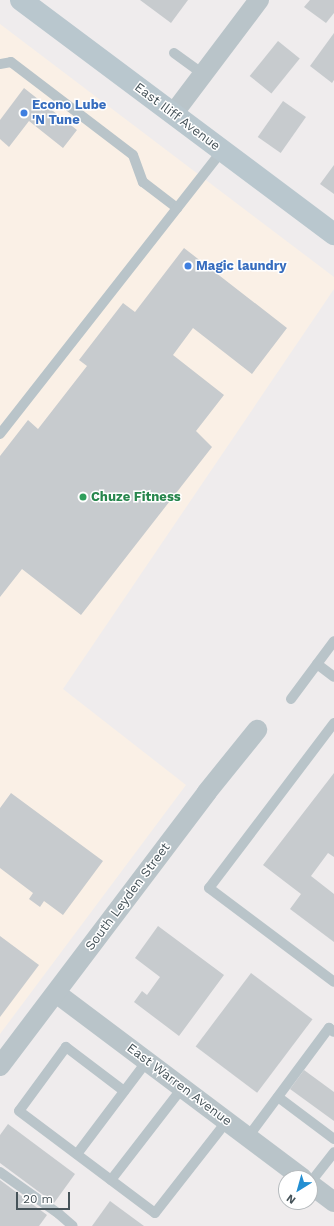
<!DOCTYPE html>
<html>
<head>
<meta charset="utf-8">
<style>
  body { margin:0 }
  #map { position:relative; width:334px; height:1226px; overflow:hidden; background:#efeced; font-family:"Work Sans",sans-serif }
  div>[style] { position:absolute }
  .commercial>* { inset:0; background:#faf0e6 }
  .building>* { inset:0; background:#c7cbce; transform-origin:0 0 }
  .lane>* { height:10px; margin:-5px; padding:0 5px; transform-origin:5px; border-radius:5px; background:#b9c4c9 }
  .street>* { height:20px; margin:-10px; padding:0 10px; transform-origin:10px; border-radius:10px; background:#b9c4c9 }
  .secondary>* { height:22px; margin:-11px; padding:0 11px; transform-origin:11px; border-radius:11px; background:#b9c7ce }
  .dots>* { width:11px; height:11px; translate:-50% -50%; box-sizing:border-box; border:2px solid #fff; border-radius:50% }
  span { translate:-50% -50%; white-space:nowrap; text-align:center; line-height:1.15; -webkit-text-stroke:3px #fff; paint-order:stroke }
  .shop-label { font-size:13px; color:#366cbe; font-weight:700 }
  .left { translate:0 -50%; text-align:left }
  .street-label { font-size:13px; color:#465359 }
  .leisure-label { font-size:13px; color:#27864d; font-weight:700 }
  .north { position:absolute; left:278px; top:1170px; width:40px; height:40px; box-sizing:border-box; background:#fff; border:1px solid #b5babd; border-radius:50%; rotate:217deg; font-size:11px; font-weight:700; line-height:16px; text-align:center; color:#465359 }
  .north::after { content:''; display:block; margin:auto; width:14px; height:18px; background:#248fd2; clip-path:polygon(50% 0,100% 100%,50% 72%,0 100%) }
  .scale { position:absolute; left:16px; top:1192px; width:54px; height:18px; box-sizing:border-box; border:2px solid #465359; border-top:0; padding-left:5px; font-size:12px; line-height:14px; white-space:nowrap; color:#465359; -webkit-text-stroke:3px #fff; paint-order:stroke }
</style>
</head>
<body>
<div id="map">
  <div class="commercial">
    <div style="clip-path:polygon(0 24px,334px 277px,334px 289px,63px 689px,186px 785px,0 1034px)"></div>
  </div>
  <div class="building">
    <div style="clip-path:polygon(140px 0,188px 0,171px 23px)"></div>
    <div style="clip-path:polygon(310px 0,334px 0,334px 13px,326px 23px,304px 7px)"></div>
    <div style="clip-path:polygon(334px 33px,334px 80px,332px 83px,310px 66px)"></div>
    <div style="left:278px;top:41px;width:28px;height:45px;rotate:39deg"></div>
    <div style="clip-path:polygon(24px 88px,77px 130px,63px 148px,29px 121px,9px 147px,0 139px,0 120px)"></div>
    <div style="left:283px;top:101px;width:28px;height:44px;rotate:35deg"></div>
    <div style="clip-path:polygon(334px 165px,334px 194px,320px 184px)"></div>
    <div style="clip-path:polygon(184px 248px,287px 328px,252px 374px,193px 328px,173px 355px,224px 395px,196px 431px,212px 447px,81px 615px,22px 569px,0 597px,0 456px,28px 420px,38px 429px,87px 366px,79px 360px,123px 303px,135px 312px)"></div>
    <div style="clip-path:polygon(334px 773px,334px 857px,328px 853px,311px 876px,334px 894px,334px 942px,290px 909px,301px 894px,263px 865px)"></div>
    <div style="clip-path:polygon(11px 793px,103px 861px,63px 915px,44px 901px,40px 907px,29px 899px,33px 893px,0 868px,0 808px)"></div>
    <div style="clip-path:polygon(158px 926px,224px 975px,179px 1036px,134px 1002px,142px 991px,147px 995px,160px 977px,135px 958px)"></div>
    <div style="clip-path:polygon(0 936px,39px 965px,0 1017px)"></div>
    <div style="left:251px;top:973px;width:77px;height:92px;rotate:37deg"></div>
    <div style="clip-path:polygon(304px 1070px,334px 1092px,334px 1121px,290px 1089px)"></div>
    <div style="clip-path:polygon(8px 1124px,75px 1174px,54px 1203px,0 1163px,0 1135px)"></div>
    <div style="clip-path:polygon(0 1180px,47px 1215px,39px 1226px,0 1226px)"></div>
    <div style="clip-path:polygon(110px 1201px,144px 1226px,92px 1226px)"></div>
  </div>
  <div class="lane">
    <div style="left:174px;top:53px;width:36px;rotate:36deg"></div>
    <div style="left:0;top:64px;width:11px;rotate:-10deg"></div>
    <div style="left:11px;top:62px;width:153px;rotate:37.3deg"></div>
    <div style="left:133px;top:155px;width:29px;rotate:70deg"></div>
    <div style="left:143px;top:182px;width:43px;rotate:37.4deg"></div>
    <div style="left:0;top:434px;width:360px;rotate:-51.9deg"></div>
    <div style="left:317px;top:664px;width:21px;rotate:37deg"></div>
    <div style="left:291px;top:699px;width:72px;rotate:-53.4deg"></div>
    <div style="left:334px;top:723px;width:207px;rotate:127.1deg"></div>
    <div style="left:209px;top:888px;width:156px;rotate:36.9deg"></div>
    <div style="left:124px;top:1091px;width:73px;rotate:-142.8deg"></div>
    <div style="left:66px;top:1047px;width:79px;rotate:126.3deg"></div>
    <div style="left:19px;top:1111px;width:170px;rotate:36.9deg"></div>
    <div style="left:155px;top:1213px;width:117px;rotate:-52deg"></div>
    <div style="left:278px;top:1097px;width:70px;rotate:36.9deg"></div>
    <div style="left:248px;top:1137px;width:136px;rotate:-53.4deg"></div>
    <div style="left:329px;top:1028px;width:6px;rotate:39deg"></div>
    <div style="left:77px;top:1154px;width:116px;rotate:-53deg"></div>
    <div style="left:0;top:1172px;width:72px;rotate:35.4deg"></div>
    <div style="left:59px;top:1214px;width:18px;rotate:41deg"></div>
    <div style="left:111px;top:1180px;width:116px;rotate:-52.3deg"></div>
    <div style="left:310px;top:1183px;width:39px;rotate:-52deg"></div>
  </div>
  <div class="street">
    <div style="left:173px;top:114px;width:143px;rotate:-53deg"></div>
    <div style="left:56px;top:993px;width:308px;rotate:36.9deg"></div>
    <div style="left:0;top:1066px;width:343px;rotate:-52.9deg"></div>
    <div style="left:207px;top:792px;width:80px;rotate:-51.1deg"></div>
    <div style="left:310px;top:1184px;width:30px;rotate:37deg"></div>
  </div>
  <div class="secondary">
    <div style="left:21px;top:0;width:391px;rotate:36.8deg"></div>
  </div>
  <div class="dots">
    <div style="left:24px;top:113px;background:#3f7fe0"></div>
    <div style="left:188px;top:266px;background:#3f7fe0"></div>
    <div style="left:83px;top:497px;background:#2e9e5b"></div>
  </div>
  <div class="shop-label">
    <span class="left" style="left:32px;top:113px">Econo Lube<br>'N Tune</span>
    <span class="left" style="left:196px;top:266px">Magic laundry</span>
  </div>
  <div class="street-label">
    <span style="left:177px;top:117px;rotate:37deg">East Iliff Avenue</span>
    <span style="left:128px;top:897px;rotate:-53deg">South Leyden Street</span>
    <span style="left:179px;top:1085px;rotate:37deg">East Warren Avenue</span>
  </div>
  <div class="leisure-label">
    <span class="left" style="left:91px;top:497px">Chuze Fitness</span>
  </div>
  <div class="north">N</div>
  <div class="scale">20 m</div>
</div>
</body>
</html>
